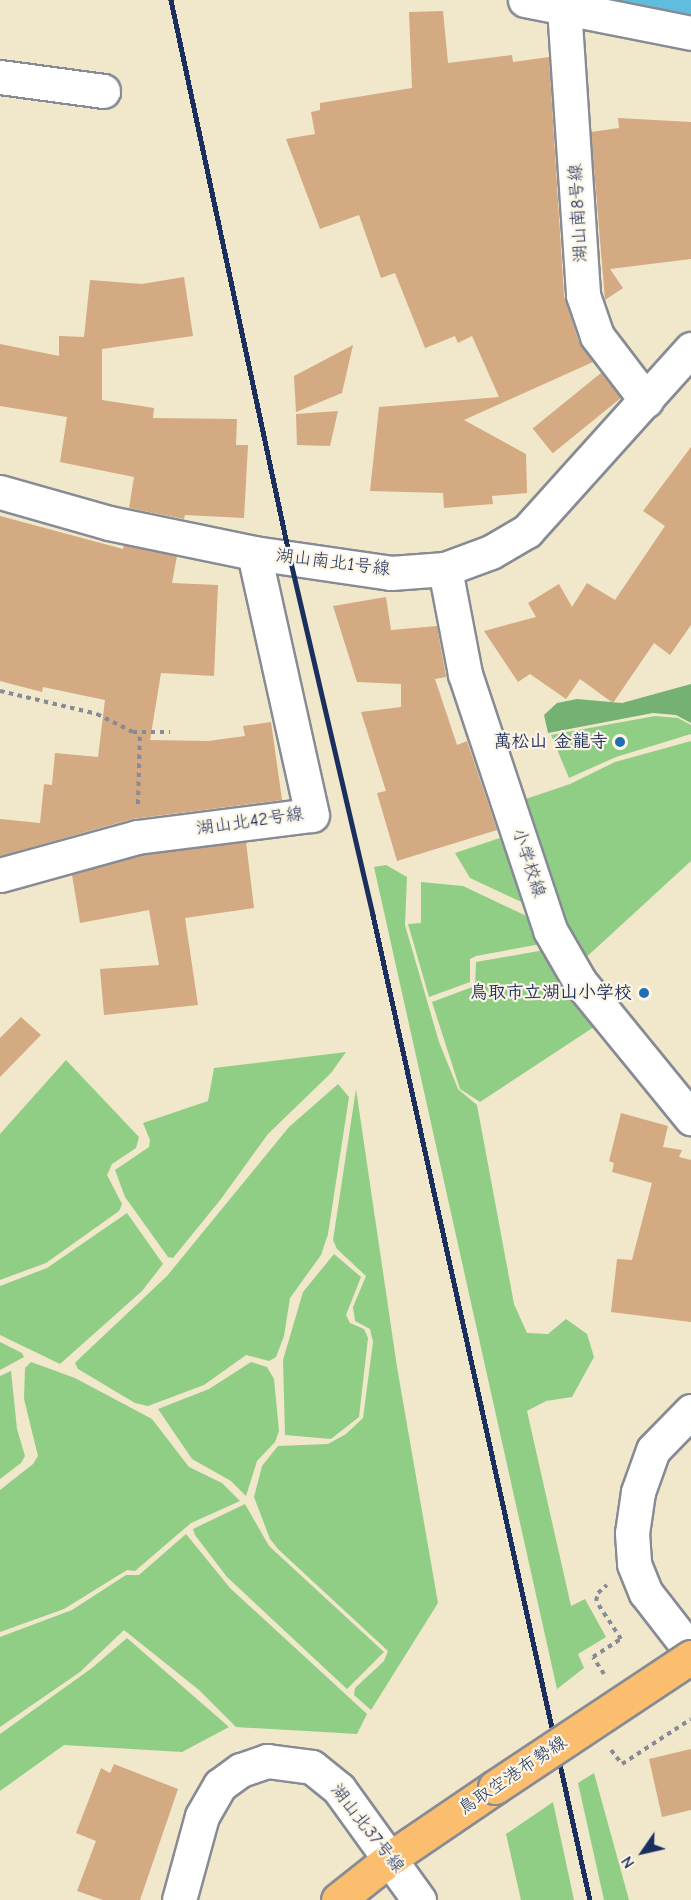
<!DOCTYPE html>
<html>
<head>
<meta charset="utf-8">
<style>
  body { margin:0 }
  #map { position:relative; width:691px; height:1900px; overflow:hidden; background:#f1e7cb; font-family:"Comic Neue","Klee One",sans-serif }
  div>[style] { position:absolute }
  .green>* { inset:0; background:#90ce85 }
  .forest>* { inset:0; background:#74b172 }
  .water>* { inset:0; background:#60bdde }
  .building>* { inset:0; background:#d3aa82; transform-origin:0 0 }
  .path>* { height:4px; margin-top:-2px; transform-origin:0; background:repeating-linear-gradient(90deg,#868b94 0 4.5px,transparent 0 9px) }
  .roads { filter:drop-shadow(2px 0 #868b94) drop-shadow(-2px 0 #868b94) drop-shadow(0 2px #868b94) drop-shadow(0 -2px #868b94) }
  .minor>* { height:33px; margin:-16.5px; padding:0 16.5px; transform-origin:16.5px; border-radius:16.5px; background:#fff }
  .major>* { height:33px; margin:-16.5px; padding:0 16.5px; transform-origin:16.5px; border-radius:16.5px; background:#fabe6e }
  .rail>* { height:4.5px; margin:-2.25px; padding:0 2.25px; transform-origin:2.25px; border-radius:2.25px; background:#1b2f5e }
  .bridges { filter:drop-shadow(2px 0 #868b94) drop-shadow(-2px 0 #868b94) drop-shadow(0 2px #868b94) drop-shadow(0 -2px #868b94) }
  .major-bridge>* { height:33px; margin:-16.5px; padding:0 16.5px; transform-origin:16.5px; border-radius:16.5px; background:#fabe6e }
  .dots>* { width:16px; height:16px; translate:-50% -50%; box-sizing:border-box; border:3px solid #fcf5e5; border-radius:50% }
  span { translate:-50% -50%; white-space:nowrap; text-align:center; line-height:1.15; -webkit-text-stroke:4.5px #fcf5e5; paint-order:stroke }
  .street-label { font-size:18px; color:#1b2f5e }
  .poi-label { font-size:18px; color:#1b2f5e; font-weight:700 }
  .right { translate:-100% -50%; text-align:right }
  .north { position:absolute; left:613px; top:1822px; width:60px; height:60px; -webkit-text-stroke:4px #fcf5e5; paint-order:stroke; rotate:236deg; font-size:16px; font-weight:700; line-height:24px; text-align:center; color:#1b2f5e }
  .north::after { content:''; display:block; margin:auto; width:21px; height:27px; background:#1b2f5e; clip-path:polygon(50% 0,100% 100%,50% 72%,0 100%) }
</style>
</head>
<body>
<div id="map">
  <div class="green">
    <div style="clip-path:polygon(655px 716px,678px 718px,691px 725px,691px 734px,616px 757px,569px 778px,551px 735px)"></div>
    <div style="clip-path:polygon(691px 741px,691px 861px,581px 962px,564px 929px,517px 802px,570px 784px,615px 762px)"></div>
    <div style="clip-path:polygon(506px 836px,532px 907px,470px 878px,455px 853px)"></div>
    <div style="clip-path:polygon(386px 865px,407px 877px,405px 925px,439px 1042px,458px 1089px,477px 1105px,514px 1304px,527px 1333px,548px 1334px,566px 1319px,587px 1334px,594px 1357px,572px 1397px,546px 1401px,527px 1411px,571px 1606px,585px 1599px,606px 1637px,578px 1654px,584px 1668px,557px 1689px,374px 867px)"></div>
    <div style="clip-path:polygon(421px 882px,463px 886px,537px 921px,546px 943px,476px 956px,470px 959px,470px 982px,429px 997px,408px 924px,421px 923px)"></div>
    <div style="clip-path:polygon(550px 949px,600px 1023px,480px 1102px,460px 1089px,432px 1002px,475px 986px,476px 962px)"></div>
    <div style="clip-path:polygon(346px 1052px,331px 1073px,268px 1134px,221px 1199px,173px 1258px,168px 1257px,125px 1197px,115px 1170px,149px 1147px,150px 1140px,143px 1123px,208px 1101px,214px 1068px)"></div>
    <div style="clip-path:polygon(66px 1060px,139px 1137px,136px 1148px,112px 1164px,107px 1175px,122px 1204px,119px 1211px,46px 1263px,0 1280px,0 1134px)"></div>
    <div style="clip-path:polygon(338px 1084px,349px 1097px,328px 1234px,321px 1255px,290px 1298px,284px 1336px,276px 1357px,269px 1361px,246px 1355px,204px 1385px,148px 1406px,135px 1403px,78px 1369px,75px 1363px,81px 1357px,167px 1276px,289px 1127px)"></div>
    <div style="clip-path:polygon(356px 1089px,397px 1367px,438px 1603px,371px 1710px,354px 1695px,355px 1688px,384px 1661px,388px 1651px,279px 1550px,270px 1539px,254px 1497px,262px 1466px,278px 1446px,328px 1444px,346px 1434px,363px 1418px,373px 1342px,370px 1329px,355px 1321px,353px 1307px,366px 1276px,337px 1249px,333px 1240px)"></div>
    <div style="clip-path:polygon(127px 1213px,163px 1264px,142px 1291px,60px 1364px,0 1335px,0 1286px,47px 1268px)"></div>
    <div style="clip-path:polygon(334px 1254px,361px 1277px,346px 1315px,350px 1323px,364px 1329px,368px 1338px,359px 1417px,331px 1439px,285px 1435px,283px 1360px,303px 1292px)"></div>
    <div style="clip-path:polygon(0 1342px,22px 1353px,24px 1357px,0 1370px)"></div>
    <div style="clip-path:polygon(31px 1362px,75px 1378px,152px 1419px,189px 1467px,222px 1483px,240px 1501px,191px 1523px,135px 1571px,127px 1570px,64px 1609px,0 1632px,0 1490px,33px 1464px,38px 1456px,24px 1399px,25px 1368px)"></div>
    <div style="clip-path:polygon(251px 1362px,267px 1367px,274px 1379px,279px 1431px,275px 1442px,257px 1461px,246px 1496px,231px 1481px,192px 1459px,158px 1409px,209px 1389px)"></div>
    <div style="clip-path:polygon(11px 1371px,17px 1429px,25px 1456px,21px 1463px,0 1479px,0 1376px)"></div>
    <div style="clip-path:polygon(245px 1504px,269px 1546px,384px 1652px,347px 1689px,227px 1577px,195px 1535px,193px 1529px)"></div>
    <div style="clip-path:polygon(186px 1534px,230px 1588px,367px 1714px,357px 1734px,236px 1727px,199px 1690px,124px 1630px,80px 1672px,0 1727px,0 1637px,72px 1610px,126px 1575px,139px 1575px)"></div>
    <div style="clip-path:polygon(127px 1638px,229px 1727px,182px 1752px,64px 1745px,0 1791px,0 1734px,92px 1668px)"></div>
    <div style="clip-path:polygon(594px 1773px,629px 1900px,604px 1900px,578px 1783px)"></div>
    <div style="clip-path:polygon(553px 1802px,574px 1900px,521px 1900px,506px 1834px)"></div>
  </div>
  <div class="forest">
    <div style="clip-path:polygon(691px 684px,691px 723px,676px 715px,653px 713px,548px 733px,544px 715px,557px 703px,577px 699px,622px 703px)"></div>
  </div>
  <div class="water">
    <div style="clip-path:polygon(584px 0,691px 0,691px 18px)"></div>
  </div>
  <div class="building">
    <div style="clip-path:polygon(443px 11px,448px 63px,512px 55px,513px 62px,549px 57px,564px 296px,579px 342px,593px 362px,464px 420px,526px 454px,527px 493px,492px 496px,493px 504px,444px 508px,443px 493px,370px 491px,379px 407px,499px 397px,472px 336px,458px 343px,455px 336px,425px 348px,395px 273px,381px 278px,359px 215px,320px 229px,286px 139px,315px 134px,311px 112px,320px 110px,320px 103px,412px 88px,409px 12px)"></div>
    <div style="clip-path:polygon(618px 118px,691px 122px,691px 259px,610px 269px,623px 288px,605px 300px,591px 132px,619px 128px)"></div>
    <div style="clip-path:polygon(184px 277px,193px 336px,102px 349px,102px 400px,154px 408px,153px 418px,237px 419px,236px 445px,248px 445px,244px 518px,185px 515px,184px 519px,129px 508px,134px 477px,60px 462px,67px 417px,0 406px,0 344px,59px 356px,59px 336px,84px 337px,90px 280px,142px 284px)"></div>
    <div style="clip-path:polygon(353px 345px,342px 393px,296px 412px,294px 376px)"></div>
    <div style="left:601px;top:373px;width:32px;height:88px;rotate:51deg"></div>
    <div style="clip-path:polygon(338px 411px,330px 446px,297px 445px,296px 414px)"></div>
    <div style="clip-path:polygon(691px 447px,691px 625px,670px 655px,654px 643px,613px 703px,580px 679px,566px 699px,530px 674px,518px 682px,484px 631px,536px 617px,528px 603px,559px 584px,572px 607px,587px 583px,615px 600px,665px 526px,643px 511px)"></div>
    <div style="clip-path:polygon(0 516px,123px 549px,124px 545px,177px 556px,172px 583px,218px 585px,214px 676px,161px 673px,150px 740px,208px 741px,245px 736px,243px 726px,271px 722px,282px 800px,132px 819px,0 856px,0 819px,40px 823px,44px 784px,52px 785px,55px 753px,98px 757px,105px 700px,43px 687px,42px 692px,0 681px)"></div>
    <div style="clip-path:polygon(386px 597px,391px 630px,437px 626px,446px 677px,435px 679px,457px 745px,467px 741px,497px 830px,397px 861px,377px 793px,386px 791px,361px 712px,401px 707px,401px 684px,357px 682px,333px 606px)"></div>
    <div style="clip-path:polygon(246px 842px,254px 908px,185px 918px,198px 1005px,104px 1015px,100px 969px,159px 965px,149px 910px,80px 923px,72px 875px,141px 855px)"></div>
    <div style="clip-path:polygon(21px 1017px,41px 1035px,0 1077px,0 1038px)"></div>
    <div style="clip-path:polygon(621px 1113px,668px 1126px,663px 1147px,682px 1150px,679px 1157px,691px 1160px,691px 1322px,611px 1312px,617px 1259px,632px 1260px,652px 1183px,612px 1172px,614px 1163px,609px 1161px)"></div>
    <div style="clip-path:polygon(691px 1749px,691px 1810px,662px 1817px,649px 1759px)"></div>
    <div style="clip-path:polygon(114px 1764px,178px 1789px,140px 1900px,103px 1900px,77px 1891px,96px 1841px,76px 1833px,101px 1768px,110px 1773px)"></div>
  </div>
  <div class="path">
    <div style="left:0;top:691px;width:100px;rotate:13.3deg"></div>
    <div style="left:97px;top:714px;width:40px;rotate:26.6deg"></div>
    <div style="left:133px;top:732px;width:37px"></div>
    <div style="left:138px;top:804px;width:71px;rotate:-88.4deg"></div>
    <div style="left:604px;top:1674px;width:20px;rotate:-123deg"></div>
    <div style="left:593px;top:1657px;width:33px;rotate:-33deg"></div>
    <div style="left:621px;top:1639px;width:45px;rotate:-123.3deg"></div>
    <div style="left:596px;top:1601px;width:8px;rotate:-76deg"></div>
    <div style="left:598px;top:1593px;width:12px;rotate:-42deg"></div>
    <div style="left:611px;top:1750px;width:18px;rotate:52deg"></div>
    <div style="left:622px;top:1764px;width:82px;rotate:-33.1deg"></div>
  </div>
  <div class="roads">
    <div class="minor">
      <div style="left:525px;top:0;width:169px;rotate:11.2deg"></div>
      <div style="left:564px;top:7px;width:289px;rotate:86.2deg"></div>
      <div style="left:583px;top:295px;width:43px;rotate:71.1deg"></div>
      <div style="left:597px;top:336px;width:81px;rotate:52.6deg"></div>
      <div style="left:0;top:77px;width:104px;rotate:7.7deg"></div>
      <div style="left:0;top:492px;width:113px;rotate:15.9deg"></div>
      <div style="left:109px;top:523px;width:148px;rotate:11.7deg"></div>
      <div style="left:254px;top:553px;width:138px;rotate:8.3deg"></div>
      <div style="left:391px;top:573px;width:54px;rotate:-4.2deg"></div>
      <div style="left:445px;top:569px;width:49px;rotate:-20.3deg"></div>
      <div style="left:491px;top:552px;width:42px;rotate:-30.3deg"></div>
      <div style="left:527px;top:531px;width:245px;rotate:-48deg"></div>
      <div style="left:445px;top:569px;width:107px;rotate:79.2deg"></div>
      <div style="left:465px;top:674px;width:270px;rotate:71.6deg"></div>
      <div style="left:550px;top:930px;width:60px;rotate:60deg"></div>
      <div style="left:580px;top:982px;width:176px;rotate:50.8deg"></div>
      <div style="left:0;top:875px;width:142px;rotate:-15.5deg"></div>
      <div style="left:137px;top:837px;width:176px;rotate:-7.2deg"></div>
      <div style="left:312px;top:815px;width:268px;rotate:-102.5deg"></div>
      <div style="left:691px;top:1411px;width:54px;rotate:134.3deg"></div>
      <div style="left:653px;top:1450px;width:45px;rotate:109.7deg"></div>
      <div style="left:638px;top:1492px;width:41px;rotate:98.3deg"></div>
      <div style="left:632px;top:1533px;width:31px;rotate:86deg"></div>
      <div style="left:634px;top:1564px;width:31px;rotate:68deg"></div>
      <div style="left:646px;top:1593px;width:73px;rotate:52.2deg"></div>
      <div style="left:179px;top:1900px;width:87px;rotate:-74.7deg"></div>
      <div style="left:202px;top:1816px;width:36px;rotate:-60deg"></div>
      <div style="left:220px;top:1785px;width:26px;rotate:-36deg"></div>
      <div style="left:241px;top:1770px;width:28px;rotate:-19deg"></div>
      <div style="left:267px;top:1761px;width:45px;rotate:7.6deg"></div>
      <div style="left:312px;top:1767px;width:35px;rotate:39deg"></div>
      <div style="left:339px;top:1789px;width:137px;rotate:54.2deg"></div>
    </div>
    <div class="major">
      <div style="left:338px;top:1900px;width:69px;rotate:-38.5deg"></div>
      <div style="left:392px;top:1857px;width:125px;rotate:-34.2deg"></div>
    </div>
  </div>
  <div class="rail">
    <div style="left:171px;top:0;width:571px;rotate:77.96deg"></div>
    <div style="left:290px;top:558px;width:367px;rotate:76.9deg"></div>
    <div style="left:373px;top:915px;width:1009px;rotate:77.58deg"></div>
  </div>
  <div class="bridges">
    <div class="major-bridge">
      <div style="left:495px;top:1787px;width:235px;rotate:-33.6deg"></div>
    </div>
  </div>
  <div class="dots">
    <div style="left:620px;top:742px;background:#1f6fb2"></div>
    <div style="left:644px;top:993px;background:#1f6fb2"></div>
  </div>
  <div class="street-label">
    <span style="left:579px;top:213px;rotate:-93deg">湖山南8号線</span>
    <span style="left:333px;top:563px;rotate:7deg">湖山南北1号線</span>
    <span style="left:250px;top:822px;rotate:-8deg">湖山北42号線</span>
    <span style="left:528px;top:863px;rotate:72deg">小学校線</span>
    <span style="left:513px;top:1776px;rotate:-34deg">鳥取空港布勢線</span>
    <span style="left:367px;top:1829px;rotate:52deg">湖山北37号線</span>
  </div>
  <div class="poi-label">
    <span class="right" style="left:608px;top:742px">萬松山 金龍寺</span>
    <span class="right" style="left:632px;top:993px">鳥取市立湖山小学校</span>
  </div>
  <div class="north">N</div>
</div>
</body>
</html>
